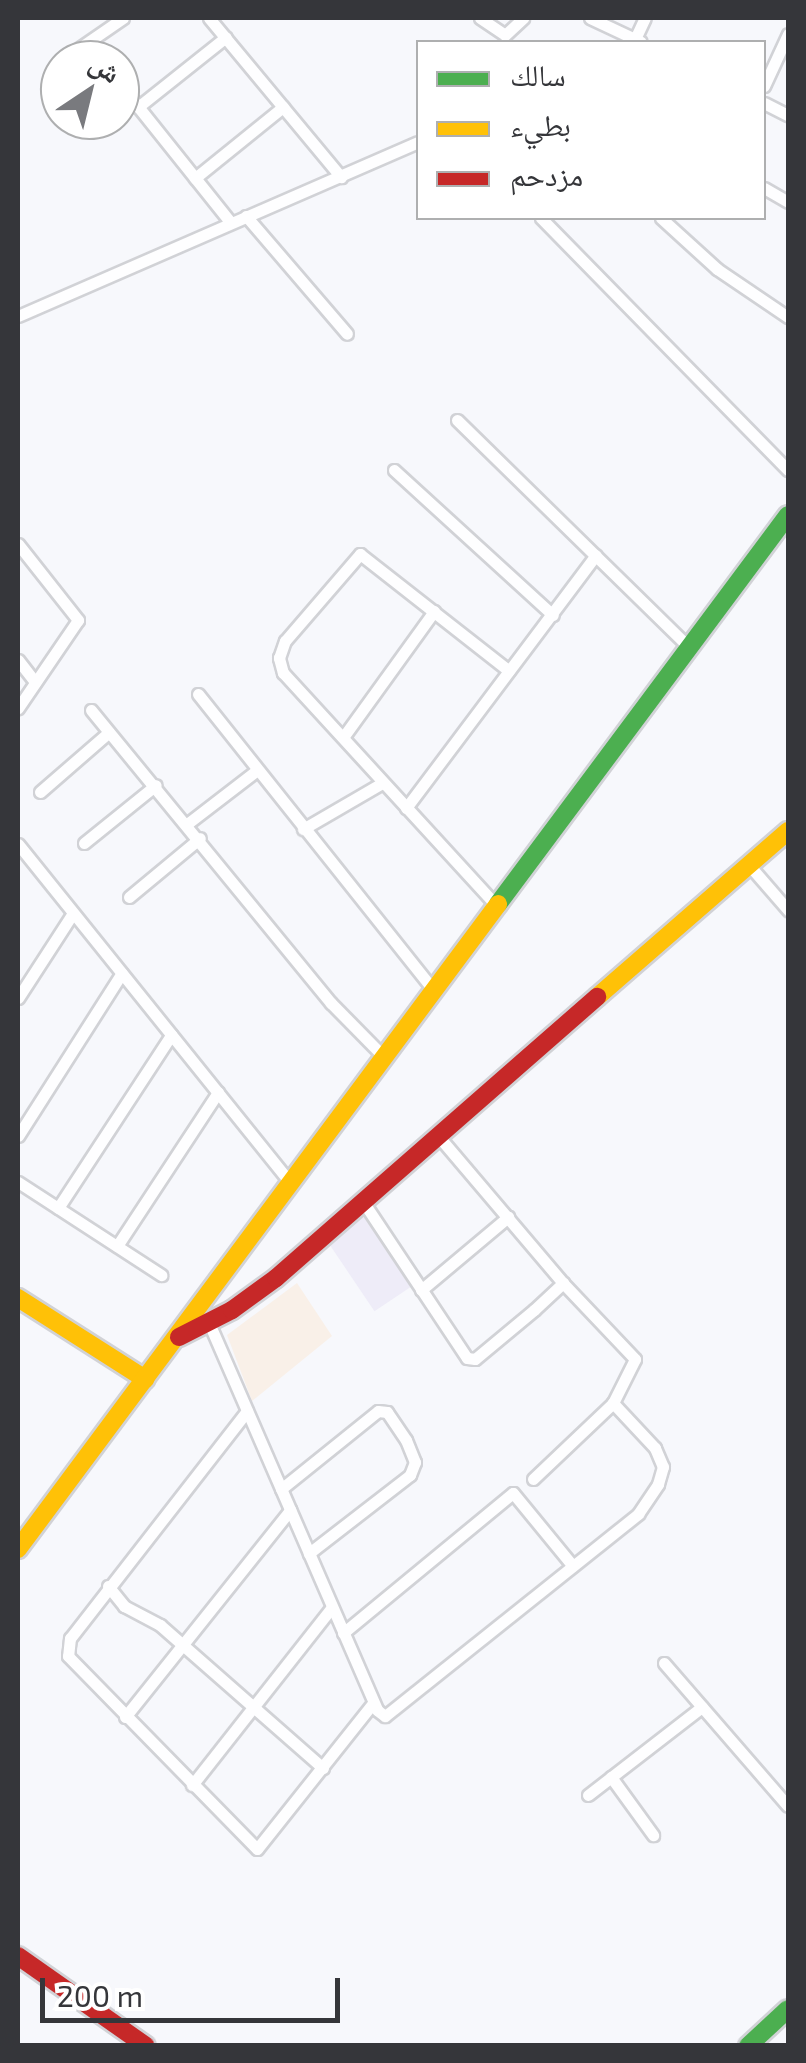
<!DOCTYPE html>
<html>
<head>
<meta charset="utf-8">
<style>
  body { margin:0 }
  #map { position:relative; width:806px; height:2063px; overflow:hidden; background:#f7f8fc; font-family:"Exo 2","Noto Naskh Arabic",sans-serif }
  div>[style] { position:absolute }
  .industrial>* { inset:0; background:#f9f0e8 }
  .education>* { inset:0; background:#eeecf8; transform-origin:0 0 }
  .roads { filter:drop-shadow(2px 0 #d1d2d6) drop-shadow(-2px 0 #d1d2d6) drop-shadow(0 2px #d1d2d6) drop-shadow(0 -2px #d1d2d6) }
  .street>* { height:11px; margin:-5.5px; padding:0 5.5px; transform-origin:5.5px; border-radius:5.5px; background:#fefeff }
  .fast>* { height:18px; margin:-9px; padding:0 9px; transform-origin:9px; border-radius:9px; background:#4caf50 }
  .slow>* { height:18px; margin:-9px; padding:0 9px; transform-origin:9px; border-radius:9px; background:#ffc107 }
  .jam>* { height:18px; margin:-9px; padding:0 9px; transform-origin:9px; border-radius:9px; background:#c62828 }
  span { translate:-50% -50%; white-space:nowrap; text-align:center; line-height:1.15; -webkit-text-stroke:10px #fff; paint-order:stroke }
  .frame { position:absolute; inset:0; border:20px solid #35363a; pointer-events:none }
  .legend { position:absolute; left:416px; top:40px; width:350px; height:180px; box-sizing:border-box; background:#fff; border:2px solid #aeafb0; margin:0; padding:12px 18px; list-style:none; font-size:30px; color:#35363a }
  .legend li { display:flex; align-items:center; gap:20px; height:50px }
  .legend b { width:50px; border:2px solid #aeafb0 }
  .north { position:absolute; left:40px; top:40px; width:100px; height:100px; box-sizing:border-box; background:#fff; border:2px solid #aeafb0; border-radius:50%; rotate:35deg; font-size:28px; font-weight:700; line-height:40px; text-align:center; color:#35363a }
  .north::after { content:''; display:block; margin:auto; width:35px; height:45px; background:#797a7e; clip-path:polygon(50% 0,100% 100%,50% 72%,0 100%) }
  .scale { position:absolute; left:40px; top:1978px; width:300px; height:45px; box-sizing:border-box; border:5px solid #35363a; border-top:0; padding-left:12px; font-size:30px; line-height:35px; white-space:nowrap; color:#35363a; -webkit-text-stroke:8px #fff; paint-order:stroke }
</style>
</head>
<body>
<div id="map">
  <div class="industrial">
    <div style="clip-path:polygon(297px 1283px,332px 1336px,252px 1401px,227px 1335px)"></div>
  </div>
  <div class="education">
    <div style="left:364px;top:1217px;width:84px;height:44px;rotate:56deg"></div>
  </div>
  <div class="roads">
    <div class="street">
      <div style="left:209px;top:18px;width:207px;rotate:50.3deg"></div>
      <div style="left:480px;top:18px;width:30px;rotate:34deg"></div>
      <div style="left:505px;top:35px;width:25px;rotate:-43deg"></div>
      <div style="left:590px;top:18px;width:56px;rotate:25.2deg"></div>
      <div style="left:635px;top:39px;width:23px;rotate:-65deg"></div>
      <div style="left:62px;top:60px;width:74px;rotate:-34.5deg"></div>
      <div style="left:120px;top:84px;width:176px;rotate:51.4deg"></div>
      <div style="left:764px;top:86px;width:57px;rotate:-65.2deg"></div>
      <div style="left:764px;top:103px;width:27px;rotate:27deg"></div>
      <div style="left:138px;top:107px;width:112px;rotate:-38.5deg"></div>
      <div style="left:195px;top:178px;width:113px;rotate:-38.9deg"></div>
      <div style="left:764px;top:188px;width:28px;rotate:30deg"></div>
      <div style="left:246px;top:216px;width:155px;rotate:49.4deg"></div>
      <div style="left:541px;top:218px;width:353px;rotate:45.6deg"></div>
      <div style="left:661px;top:218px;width:76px;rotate:42.3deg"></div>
      <div style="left:717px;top:269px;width:86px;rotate:34.1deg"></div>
      <div style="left:18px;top:316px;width:436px;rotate:-23.5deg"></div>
      <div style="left:457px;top:420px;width:326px;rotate:44.4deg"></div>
      <div style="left:394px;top:470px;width:215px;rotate:42.4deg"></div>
      <div style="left:18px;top:544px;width:97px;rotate:51.7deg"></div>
      <div style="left:78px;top:620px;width:107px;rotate:124.3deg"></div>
      <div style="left:18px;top:660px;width:28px;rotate:52deg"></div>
      <div style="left:198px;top:694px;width:377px;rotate:51.5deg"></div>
      <div style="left:91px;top:710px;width:379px;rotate:50.7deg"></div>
      <div style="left:331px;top:1003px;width:76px;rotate:45.5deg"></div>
      <div style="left:344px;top:736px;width:154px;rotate:-54.2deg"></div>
      <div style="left:40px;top:792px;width:91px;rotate:-41deg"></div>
      <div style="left:406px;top:808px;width:316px;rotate:-53.1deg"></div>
      <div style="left:187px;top:824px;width:88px;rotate:-37.6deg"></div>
      <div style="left:303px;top:829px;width:91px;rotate:-30.2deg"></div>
      <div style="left:84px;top:843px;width:92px;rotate:-38.9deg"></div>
      <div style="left:18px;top:844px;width:434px;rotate:51.2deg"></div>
      <div style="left:749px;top:865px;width:60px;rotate:49.1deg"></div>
      <div style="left:129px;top:897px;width:92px;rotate:-39.7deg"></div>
      <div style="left:495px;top:904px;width:314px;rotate:-132.5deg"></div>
      <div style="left:283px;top:673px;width:16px;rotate:-105deg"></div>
      <div style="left:279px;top:658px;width:18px;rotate:-71deg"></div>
      <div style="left:285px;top:641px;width:115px;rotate:-49.2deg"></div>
      <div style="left:360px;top:554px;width:189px;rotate:38.1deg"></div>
      <div style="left:18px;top:998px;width:101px;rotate:-57.1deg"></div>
      <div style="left:18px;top:1136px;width:193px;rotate:-57.5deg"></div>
      <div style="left:18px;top:1182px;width:171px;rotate:33deg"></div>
      <div style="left:364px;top:1203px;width:186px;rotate:56.4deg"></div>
      <div style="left:467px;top:1358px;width:8px;rotate:7deg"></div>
      <div style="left:475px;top:1359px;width:77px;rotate:-39.7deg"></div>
      <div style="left:534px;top:1310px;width:40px;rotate:-43deg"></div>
      <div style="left:563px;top:1283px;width:192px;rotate:-130.3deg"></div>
      <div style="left:58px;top:1208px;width:207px;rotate:-56.8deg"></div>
      <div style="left:117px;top:1246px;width:184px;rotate:-56.7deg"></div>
      <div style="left:421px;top:1290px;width:114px;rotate:-40deg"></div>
      <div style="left:209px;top:1323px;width:422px;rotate:66.5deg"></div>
      <div style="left:377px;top:1710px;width:10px;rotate:37deg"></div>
      <div style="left:385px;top:1716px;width:324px;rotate:-38.6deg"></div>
      <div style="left:638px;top:1514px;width:36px;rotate:-56deg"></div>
      <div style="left:658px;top:1484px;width:18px;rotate:-74deg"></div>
      <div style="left:663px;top:1467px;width:21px;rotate:-113deg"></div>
      <div style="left:655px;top:1448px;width:62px;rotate:-133deg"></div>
      <div style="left:613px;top:1403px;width:49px;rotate:-63.4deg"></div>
      <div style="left:635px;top:1359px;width:105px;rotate:-133.5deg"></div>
      <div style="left:247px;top:1411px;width:288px;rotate:127.9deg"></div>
      <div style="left:70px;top:1638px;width:18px;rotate:96deg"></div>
      <div style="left:68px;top:1656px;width:270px;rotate:45.6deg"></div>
      <div style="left:257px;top:1849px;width:186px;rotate:-51.5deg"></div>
      <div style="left:533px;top:1479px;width:110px;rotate:-43.5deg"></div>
      <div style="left:281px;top:1489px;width:124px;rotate:-38.8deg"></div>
      <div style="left:378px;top:1411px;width:9px;rotate:6deg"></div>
      <div style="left:387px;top:1412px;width:34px;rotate:56deg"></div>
      <div style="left:406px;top:1440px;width:24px;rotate:68deg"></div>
      <div style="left:415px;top:1462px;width:14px;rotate:111deg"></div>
      <div style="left:410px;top:1475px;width:128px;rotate:142.3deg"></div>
      <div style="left:108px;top:1586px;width:26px;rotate:51deg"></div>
      <div style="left:124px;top:1606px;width:41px;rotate:27.8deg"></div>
      <div style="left:160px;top:1625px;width:217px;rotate:41.3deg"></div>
      <div style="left:343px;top:1633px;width:220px;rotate:-39.5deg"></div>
      <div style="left:513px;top:1493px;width:94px;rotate:50.6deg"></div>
      <div style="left:664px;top:1663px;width:189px;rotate:49.1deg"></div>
      <div style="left:125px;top:1717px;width:265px;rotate:-51.4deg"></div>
      <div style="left:611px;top:1777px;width:72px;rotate:54.1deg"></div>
      <div style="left:192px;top:1785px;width:226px;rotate:-51.8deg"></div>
      <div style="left:588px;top:1795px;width:144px;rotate:-37.7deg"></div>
    </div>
    <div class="fast">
      <div style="left:498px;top:904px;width:485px;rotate:-53.3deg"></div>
      <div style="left:748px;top:2046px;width:54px;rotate:-42.8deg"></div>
    </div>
    <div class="slow">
      <div style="left:597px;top:997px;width:253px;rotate:-41deg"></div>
      <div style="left:18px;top:1298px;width:151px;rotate:32.5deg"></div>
      <div style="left:18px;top:1549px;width:804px;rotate:-53.34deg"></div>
    </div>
    <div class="jam">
      <div style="left:179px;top:1337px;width:59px;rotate:-27deg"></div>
      <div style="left:232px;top:1310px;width:54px;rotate:-36deg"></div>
      <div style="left:276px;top:1278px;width:427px;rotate:-41.2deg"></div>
      <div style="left:18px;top:1956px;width:156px;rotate:35.1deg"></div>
    </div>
  </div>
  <div class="frame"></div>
  <ul class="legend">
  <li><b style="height:12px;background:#4caf50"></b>سالك</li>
  <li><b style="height:12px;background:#ffc107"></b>بطيء</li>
  <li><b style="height:12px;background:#c62828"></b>مزدحم</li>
  </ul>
  <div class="north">ش</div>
  <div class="scale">200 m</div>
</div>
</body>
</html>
